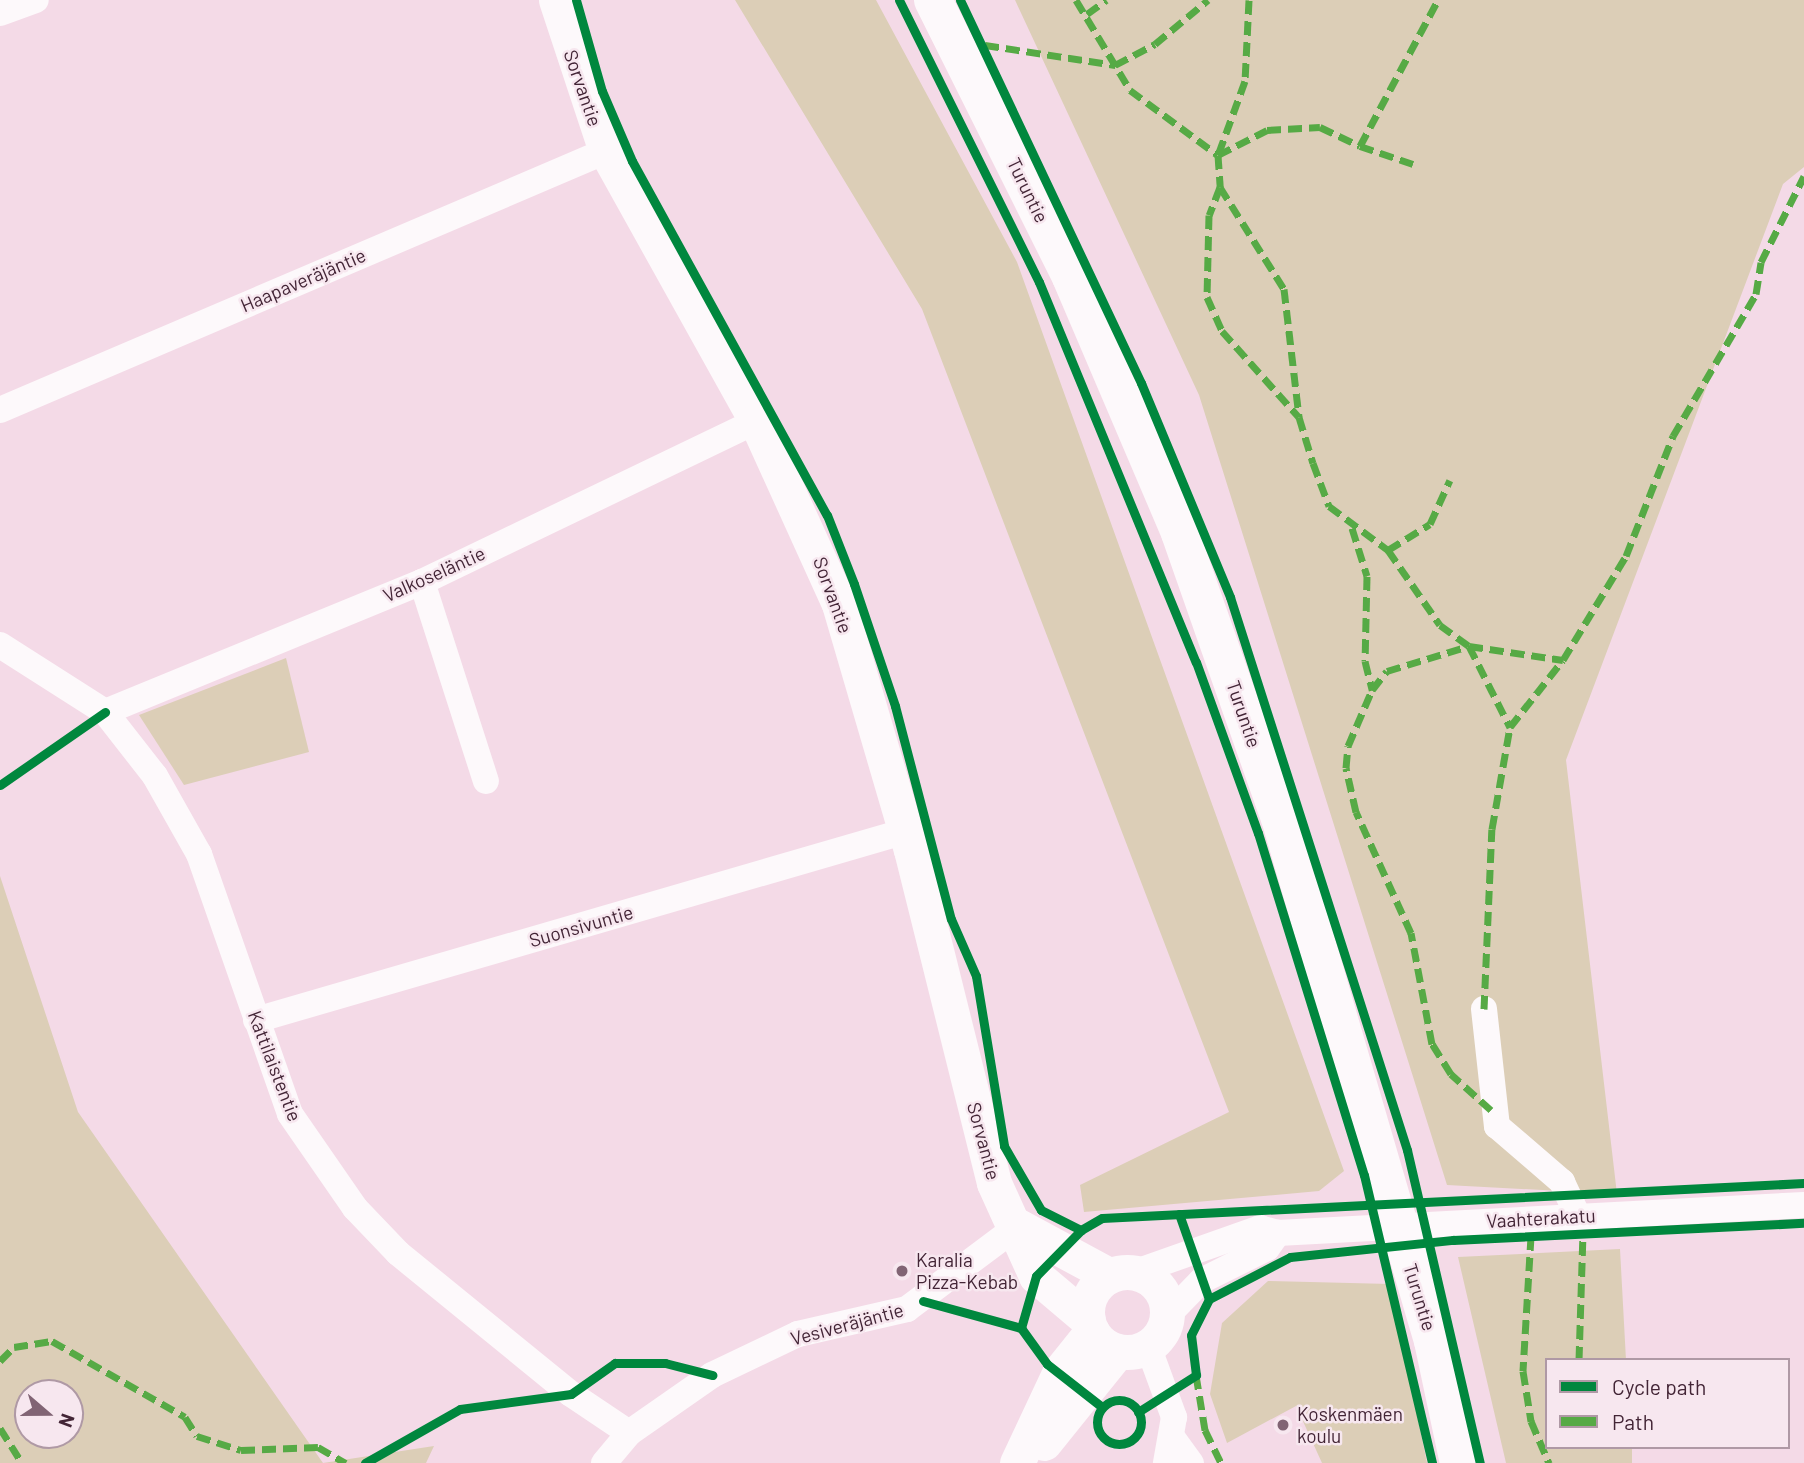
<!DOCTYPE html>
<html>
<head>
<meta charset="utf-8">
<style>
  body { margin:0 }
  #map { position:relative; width:1804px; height:1463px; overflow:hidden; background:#f4dae7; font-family:Barlow,sans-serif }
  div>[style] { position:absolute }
  .green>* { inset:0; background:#dcceb7 }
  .minor>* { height:26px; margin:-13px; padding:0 13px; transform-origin:13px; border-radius:13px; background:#fdf9fb }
  .major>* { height:35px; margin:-17.5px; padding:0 17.5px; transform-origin:17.5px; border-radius:17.5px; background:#fdf9fb }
  .major>.ring { margin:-17.5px; padding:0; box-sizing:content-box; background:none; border:35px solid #fdf9fb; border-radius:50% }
  .highway>* { height:38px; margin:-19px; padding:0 19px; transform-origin:19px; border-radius:19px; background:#fdf9fb }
  .quiet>* { height:7px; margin-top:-3.5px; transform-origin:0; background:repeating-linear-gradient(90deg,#56aa45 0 14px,transparent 0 21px) }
  .cycleway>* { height:9px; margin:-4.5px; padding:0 4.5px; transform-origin:4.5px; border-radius:4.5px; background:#00873e }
  .cycleway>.ring { margin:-4.5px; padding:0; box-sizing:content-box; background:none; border:9px solid #00873e; border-radius:50% }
  .dots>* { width:19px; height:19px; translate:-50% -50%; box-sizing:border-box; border:4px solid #f7e7ef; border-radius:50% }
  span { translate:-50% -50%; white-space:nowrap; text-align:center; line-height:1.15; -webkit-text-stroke:5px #f7e7ef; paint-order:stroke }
  .street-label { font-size:19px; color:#432536 }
  .poi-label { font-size:19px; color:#432536 }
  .left { translate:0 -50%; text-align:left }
  .legend { position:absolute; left:1545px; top:1358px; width:245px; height:91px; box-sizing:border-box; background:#f7e7ef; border:2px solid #af99a5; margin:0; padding:9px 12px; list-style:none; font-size:21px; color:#432536 }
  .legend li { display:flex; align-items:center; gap:14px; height:35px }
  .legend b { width:35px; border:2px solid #af99a5 }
  .north { position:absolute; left:14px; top:1379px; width:70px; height:70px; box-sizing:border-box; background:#f7e7ef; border:2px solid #af99a5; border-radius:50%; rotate:110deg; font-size:19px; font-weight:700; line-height:28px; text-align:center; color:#432536 }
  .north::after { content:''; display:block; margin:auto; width:24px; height:32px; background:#816474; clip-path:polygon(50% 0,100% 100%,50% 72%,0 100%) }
</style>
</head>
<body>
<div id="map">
  <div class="green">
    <div style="clip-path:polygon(735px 0,876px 0,1017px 262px,1344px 1171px,1319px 1191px,1084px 1212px,1080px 1185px,1229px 1112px,922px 309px)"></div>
    <div style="clip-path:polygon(1015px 0,1804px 0,1804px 167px,1783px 184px,1566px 760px,1617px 1194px,1447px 1185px,1199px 395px)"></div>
    <div style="clip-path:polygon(286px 658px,309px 752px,184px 785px,139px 715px)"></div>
    <div style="clip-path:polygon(evenodd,0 876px,78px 1112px,323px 1463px,434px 1446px,426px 1463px,0 1463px,0 876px,70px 1393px,70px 1435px,28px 1435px,28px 1393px,70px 1393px)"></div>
    <div style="clip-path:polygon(1620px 1249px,1626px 1360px,1547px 1360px,1547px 1447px,1632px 1447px,1632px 1463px,1506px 1463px,1458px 1257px)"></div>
    <div style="clip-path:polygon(1268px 1281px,1390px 1284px,1427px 1463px,1322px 1463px,1296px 1406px,1227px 1443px,1210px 1394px,1222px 1323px)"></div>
  </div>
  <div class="minor">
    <div style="left:0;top:13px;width:38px;rotate:-20deg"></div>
    <div style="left:0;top:410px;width:659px;rotate:-23.14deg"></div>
    <div style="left:422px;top:582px;width:209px;rotate:72.2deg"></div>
    <div style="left:0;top:645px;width:125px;rotate:32.5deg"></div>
    <div style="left:105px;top:712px;width:81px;rotate:52deg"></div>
    <div style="left:155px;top:776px;width:90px;rotate:60.6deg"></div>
    <div style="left:199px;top:854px;width:275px;rotate:70.7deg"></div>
    <div style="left:290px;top:1114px;width:114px;rotate:55.3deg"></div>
    <div style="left:355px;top:1208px;width:62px;rotate:46.3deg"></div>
    <div style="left:398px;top:1253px;width:223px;rotate:39.2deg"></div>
    <div style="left:571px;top:1394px;width:70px;rotate:33.9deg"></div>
    <div style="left:105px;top:712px;width:343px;rotate:-22.3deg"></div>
    <div style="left:422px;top:582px;width:371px;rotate:-25.7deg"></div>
    <div style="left:1484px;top:1009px;width:118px;rotate:83.7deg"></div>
    <div style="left:1497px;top:1126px;width:86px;rotate:40.7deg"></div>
    <div style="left:1562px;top:1182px;width:38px;rotate:65deg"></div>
    <div style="left:256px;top:1020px;width:677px;rotate:-16.21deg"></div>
    <div style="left:1136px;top:1272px;width:132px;rotate:-19.5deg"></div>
    <div style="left:1260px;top:1228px;width:19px;rotate:16deg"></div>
    <div style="left:1278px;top:1233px;width:527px;rotate:-3.05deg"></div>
    <div style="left:1167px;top:1316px;width:49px;rotate:-45.8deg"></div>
    <div style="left:1201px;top:1281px;width:74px;rotate:-26.6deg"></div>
    <div style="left:1267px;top:1248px;width:19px;rotate:-54deg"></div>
    <div style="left:1148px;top:1346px;width:76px;rotate:69.9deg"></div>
    <div style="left:1174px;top:1417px;width:47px;rotate:99.9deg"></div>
    <div style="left:1174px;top:1440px;width:29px;rotate:54deg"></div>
    <div style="left:604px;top:1463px;width:39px;rotate:-50deg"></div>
    <div style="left:629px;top:1433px;width:101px;rotate:-34.9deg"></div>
    <div style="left:712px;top:1375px;width:95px;rotate:-25.5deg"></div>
    <div style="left:798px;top:1334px;width:112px;rotate:-12.9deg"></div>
    <div style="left:907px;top:1309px;width:139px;rotate:-36.8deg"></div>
  </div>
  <div class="major">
    <div style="left:556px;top:0;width:159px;rotate:71.7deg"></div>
    <div style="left:606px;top:151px;width:309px;rotate:60.9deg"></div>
    <div style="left:756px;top:421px;width:201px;rotate:65.6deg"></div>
    <div style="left:839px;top:604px;width:256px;rotate:73.7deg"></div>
    <div style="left:911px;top:850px;width:343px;rotate:76deg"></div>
    <div style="left:994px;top:1183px;width:102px;rotate:65.7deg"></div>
    <div style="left:1036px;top:1276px;width:68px;rotate:40.2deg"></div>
    <div style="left:1018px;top:1226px;width:103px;rotate:28.3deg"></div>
    <div class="ring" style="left:1087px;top:1272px;width:45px;height:45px"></div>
    <div style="left:1044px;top:1443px;width:118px;rotate:-51.2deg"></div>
    <div style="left:1017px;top:1463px;width:102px;rotate:-64.9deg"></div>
    <div style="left:1060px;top:1371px;width:51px;rotate:-51.3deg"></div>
  </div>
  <div class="highway">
    <div style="left:933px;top:0;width:309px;rotate:63.5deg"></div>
    <div style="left:1071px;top:277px;width:278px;rotate:66.9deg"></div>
    <div style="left:1180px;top:533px;width:302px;rotate:70.7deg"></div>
    <div style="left:1280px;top:818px;width:545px;rotate:73.69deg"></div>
    <div style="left:1433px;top:1341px;width:125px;rotate:78deg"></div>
  </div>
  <div class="quiet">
    <div style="left:1076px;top:0;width:105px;rotate:59deg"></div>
    <div style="left:1130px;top:90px;width:109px;rotate:36.5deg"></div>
    <div style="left:1249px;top:0;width:81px;rotate:92.8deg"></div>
    <div style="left:1245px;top:81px;width:79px;rotate:110deg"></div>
    <div style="left:1218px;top:155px;width:32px;rotate:86deg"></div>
    <div style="left:1220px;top:187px;width:120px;rotate:57.9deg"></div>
    <div style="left:1284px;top:289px;width:129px;rotate:83.3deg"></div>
    <div style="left:1299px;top:417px;width:48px;rotate:73.1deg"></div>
    <div style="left:1313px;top:463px;width:46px;rotate:69.6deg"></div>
    <div style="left:1329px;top:506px;width:74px;rotate:36.7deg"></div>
    <div style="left:1388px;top:550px;width:91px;rotate:55.3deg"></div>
    <div style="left:1440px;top:625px;width:36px;rotate:36deg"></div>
    <div style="left:1469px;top:646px;width:91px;rotate:63.2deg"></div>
    <div style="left:1087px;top:14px;width:24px;rotate:-36deg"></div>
    <div style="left:985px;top:45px;width:132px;rotate:8.7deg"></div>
    <div style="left:1115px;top:65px;width:45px;rotate:-27.7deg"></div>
    <div style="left:1155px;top:44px;width:69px;rotate:-39.7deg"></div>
    <div style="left:1360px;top:146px;width:56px;rotate:18.8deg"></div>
    <div style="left:1218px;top:155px;width:55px;rotate:-27deg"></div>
    <div style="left:1267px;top:130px;width:53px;rotate:-3.2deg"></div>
    <div style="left:1320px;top:127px;width:44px;rotate:25.4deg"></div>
    <div style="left:1360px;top:146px;width:166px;rotate:-61.9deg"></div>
    <div style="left:1220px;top:187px;width:30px;rotate:111deg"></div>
    <div style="left:1209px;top:215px;width:82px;rotate:91.4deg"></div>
    <div style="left:1207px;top:297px;width:37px;rotate:66deg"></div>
    <div style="left:1222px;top:331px;width:115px;rotate:48.2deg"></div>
    <div style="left:1352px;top:528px;width:50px;rotate:72.6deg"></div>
    <div style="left:1367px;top:576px;width:85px;rotate:91.3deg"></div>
    <div style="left:1365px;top:661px;width:30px;rotate:76deg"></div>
    <div style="left:1388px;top:550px;width:49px;rotate:-31.8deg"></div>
    <div style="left:1430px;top:524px;width:48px;rotate:-65.6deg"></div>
    <div style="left:1484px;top:1009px;width:180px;rotate:-87.5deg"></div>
    <div style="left:1492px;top:829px;width:104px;rotate:-80deg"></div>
    <div style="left:1510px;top:727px;width:85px;rotate:-51.7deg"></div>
    <div style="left:1563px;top:660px;width:122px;rotate:-58.8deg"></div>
    <div style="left:1626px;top:556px;width:129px;rotate:-68.6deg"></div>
    <div style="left:1673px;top:436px;width:164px;rotate:-59.7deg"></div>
    <div style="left:1756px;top:294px;width:32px;rotate:-81deg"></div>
    <div style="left:1761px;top:262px;width:96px;rotate:-63.4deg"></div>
    <div style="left:1491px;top:1110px;width:54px;rotate:-138deg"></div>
    <div style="left:1451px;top:1074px;width:36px;rotate:-122deg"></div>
    <div style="left:1432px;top:1044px;width:113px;rotate:-100.7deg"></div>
    <div style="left:1411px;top:933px;width:133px;rotate:-114.4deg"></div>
    <div style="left:1356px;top:812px;width:45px;rotate:-102.8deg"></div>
    <div style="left:1346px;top:768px;width:22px;rotate:-85deg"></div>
    <div style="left:1348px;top:746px;width:61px;rotate:-66.8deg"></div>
    <div style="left:1372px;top:690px;width:24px;rotate:-52deg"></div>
    <div style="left:1387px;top:671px;width:86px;rotate:-17deg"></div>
    <div style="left:1469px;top:646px;width:95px;rotate:8.5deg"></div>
    <div style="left:1531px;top:1236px;width:135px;rotate:93.4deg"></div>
    <div style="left:1523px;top:1371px;width:51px;rotate:80.9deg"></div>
    <div style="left:1531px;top:1421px;width:46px;rotate:66.8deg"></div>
    <div style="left:1579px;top:1360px;width:126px;rotate:-88.2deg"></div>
    <div style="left:0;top:1361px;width:20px;rotate:-45deg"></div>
    <div style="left:14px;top:1347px;width:38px;rotate:-9deg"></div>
    <div style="left:52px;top:1341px;width:153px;rotate:29.7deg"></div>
    <div style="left:185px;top:1417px;width:22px;rotate:58deg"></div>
    <div style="left:197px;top:1436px;width:46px;rotate:17.7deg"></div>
    <div style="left:241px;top:1450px;width:77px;rotate:-2.2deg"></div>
    <div style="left:318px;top:1447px;width:32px;rotate:30deg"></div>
    <div style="left:1196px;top:1375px;width:56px;rotate:80.7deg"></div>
    <div style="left:1205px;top:1430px;width:37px;rotate:64deg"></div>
    <div style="left:0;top:1428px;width:41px;rotate:57.8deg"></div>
  </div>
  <div class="cycleway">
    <div style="left:576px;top:0;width:95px;rotate:74.1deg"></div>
    <div style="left:602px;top:91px;width:76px;rotate:66.8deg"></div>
    <div style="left:632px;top:161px;width:404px;rotate:61.2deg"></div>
    <div style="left:827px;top:515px;width:74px;rotate:68.6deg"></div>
    <div style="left:854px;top:584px;width:129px;rotate:71.4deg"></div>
    <div style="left:895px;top:706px;width:220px;rotate:75.3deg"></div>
    <div style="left:951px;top:919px;width:62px;rotate:66.3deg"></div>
    <div style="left:976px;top:976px;width:172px;rotate:80.6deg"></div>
    <div style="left:1004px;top:1146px;width:74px;rotate:60deg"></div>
    <div style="left:1041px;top:1210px;width:45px;rotate:26.6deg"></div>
    <div style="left:899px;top:0;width:315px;rotate:63.6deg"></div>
    <div style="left:1039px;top:282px;width:411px;rotate:67.6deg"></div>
    <div style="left:1196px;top:662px;width:182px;rotate:70.1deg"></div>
    <div style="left:1258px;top:833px;width:358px;rotate:72.8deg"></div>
    <div style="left:1364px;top:1175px;width:296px;rotate:76.7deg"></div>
    <div style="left:960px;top:0;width:424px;rotate:64.7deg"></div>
    <div style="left:1141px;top:383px;width:232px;rotate:67.4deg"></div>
    <div style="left:1230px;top:597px;width:581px;rotate:72.25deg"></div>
    <div style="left:1407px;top:1150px;width:321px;rotate:76.9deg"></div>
    <div style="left:0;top:785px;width:128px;rotate:-34.8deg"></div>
    <div style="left:1179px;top:1214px;width:90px;rotate:70.6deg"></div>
    <div style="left:923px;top:1301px;width:102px;rotate:15.4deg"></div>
    <div style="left:1021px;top:1328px;width:44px;rotate:54.2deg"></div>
    <div style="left:1047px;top:1364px;width:70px;rotate:38deg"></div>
    <div style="left:1021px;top:1328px;width:54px;rotate:-73.9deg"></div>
    <div style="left:1036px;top:1276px;width:64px;rotate:-45.6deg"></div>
    <div style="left:1081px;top:1230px;width:24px;rotate:-30deg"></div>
    <div style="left:1102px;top:1218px;width:703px;rotate:-2.85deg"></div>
    <div class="ring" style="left:1097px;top:1400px;width:35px;height:35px"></div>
    <div style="left:1138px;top:1412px;width:69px;rotate:-32.5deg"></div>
    <div style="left:1196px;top:1375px;width:40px;rotate:-97.1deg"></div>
    <div style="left:1191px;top:1335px;width:40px;rotate:-63.4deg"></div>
    <div style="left:1209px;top:1299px;width:91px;rotate:-27.4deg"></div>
    <div style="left:1290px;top:1257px;width:164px;rotate:-6deg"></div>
    <div style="left:1453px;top:1240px;width:351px;rotate:-2.8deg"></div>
    <div style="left:365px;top:1463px;width:109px;rotate:-29.6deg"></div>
    <div style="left:460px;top:1409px;width:112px;rotate:-7.7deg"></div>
    <div style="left:571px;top:1394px;width:54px;rotate:-35.2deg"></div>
    <div style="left:615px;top:1363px;width:50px"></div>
    <div style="left:665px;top:1363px;width:49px;rotate:14.3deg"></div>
  </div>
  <div class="dots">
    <div style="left:902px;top:1271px;background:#816474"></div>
    <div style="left:1283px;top:1425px;background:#816474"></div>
  </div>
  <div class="street-label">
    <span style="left:583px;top:88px;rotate:71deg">Sorvantie</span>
    <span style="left:1028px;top:190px;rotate:64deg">Turuntie</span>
    <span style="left:303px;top:280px;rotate:-23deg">Haapaveräjäntie</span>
    <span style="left:434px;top:574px;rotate:-24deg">Valkoseläntie</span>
    <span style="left:833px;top:595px;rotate:70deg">Sorvantie</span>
    <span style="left:1244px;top:714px;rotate:71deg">Turuntie</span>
    <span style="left:581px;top:926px;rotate:-16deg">Suonsivuntie</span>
    <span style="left:275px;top:1066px;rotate:69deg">Kattilaistentie</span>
    <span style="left:984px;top:1141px;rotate:75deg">Sorvantie</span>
    <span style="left:1541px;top:1218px;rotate:-3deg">Vaahterakatu</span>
    <span style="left:1420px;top:1297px;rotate:73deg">Turuntie</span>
    <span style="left:847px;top:1324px;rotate:-15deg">Vesiveräjäntie</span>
  </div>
  <div class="poi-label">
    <span class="left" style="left:916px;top:1271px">Karalia<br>Pizza-Kebab</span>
    <span class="left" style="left:1297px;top:1425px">Koskenmäen<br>koulu</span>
  </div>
  <ul class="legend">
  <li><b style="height:9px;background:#00873e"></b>Cycle path</li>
  <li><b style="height:9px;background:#56aa45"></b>Path</li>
  </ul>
  <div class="north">N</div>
</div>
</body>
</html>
